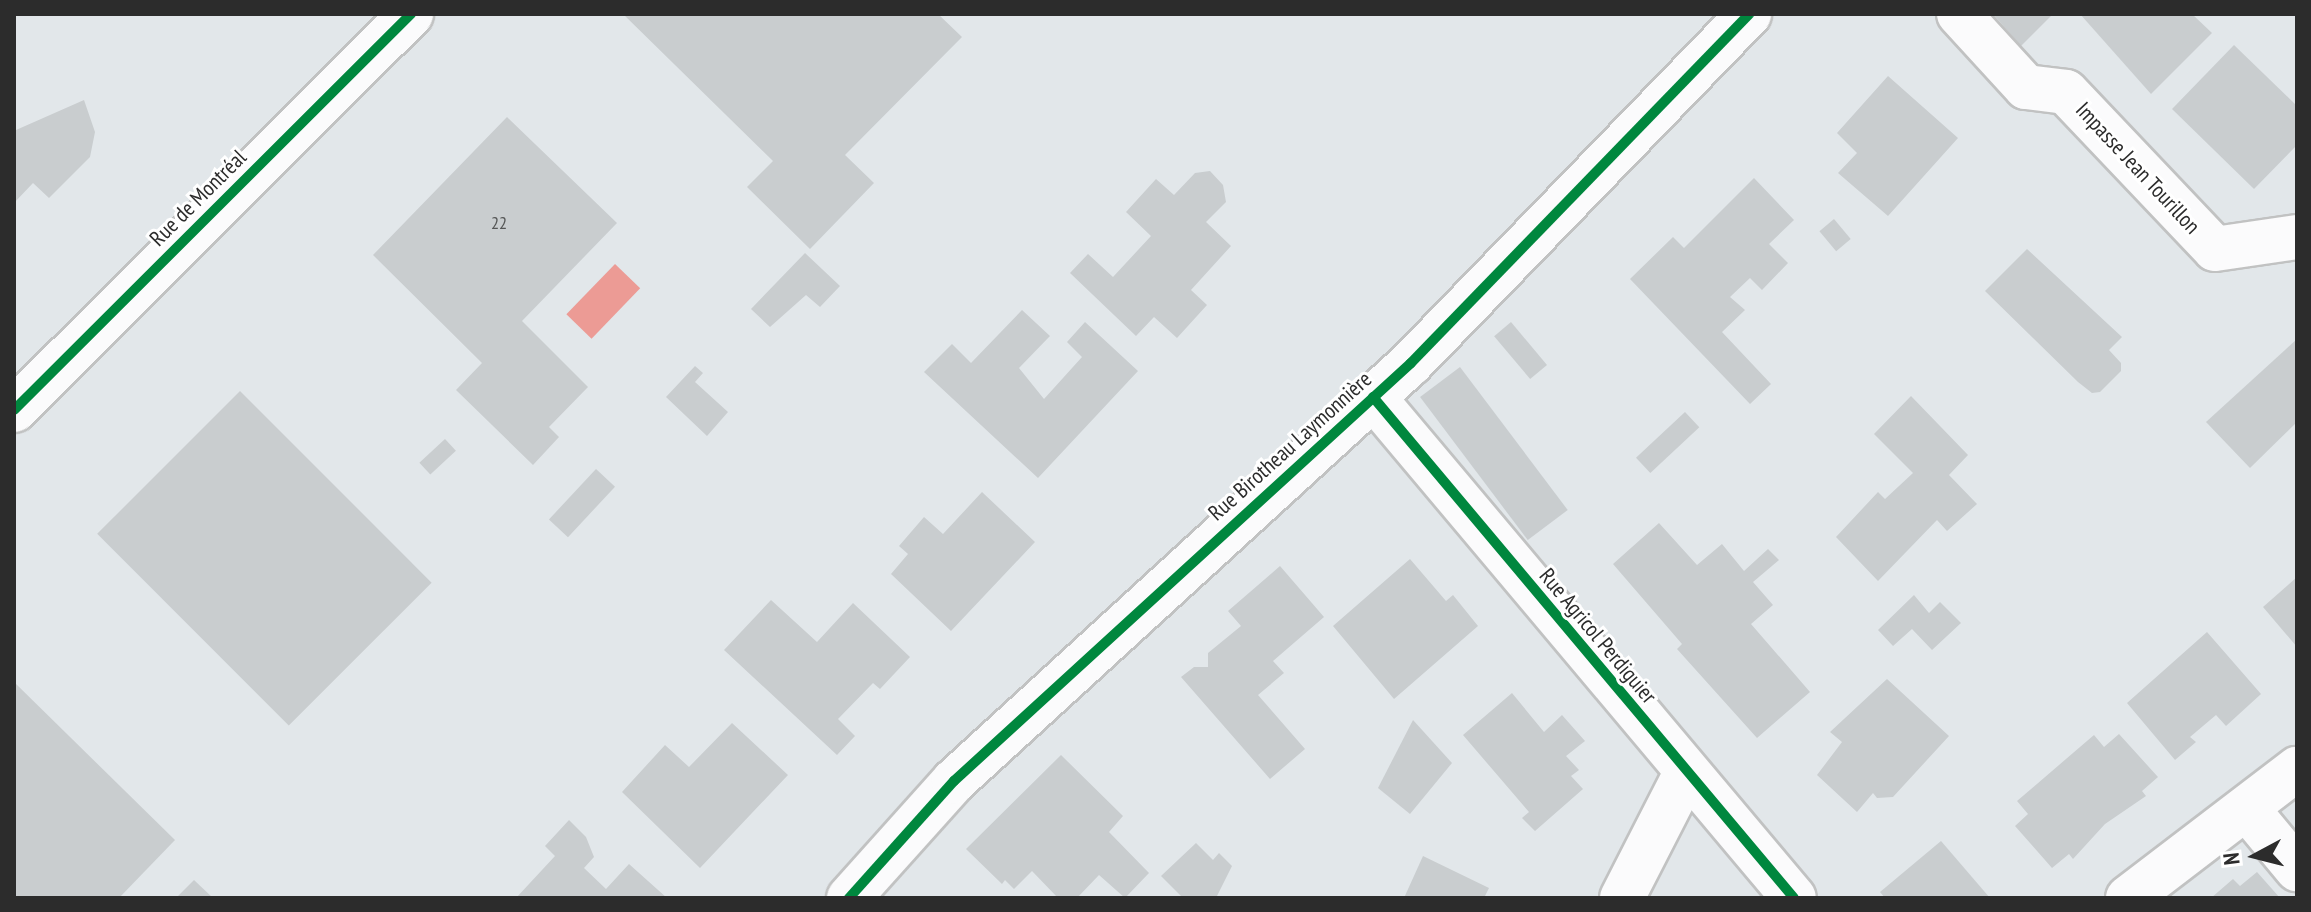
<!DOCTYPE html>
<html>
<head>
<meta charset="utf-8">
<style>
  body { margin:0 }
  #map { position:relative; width:2311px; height:912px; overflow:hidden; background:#e2e7ea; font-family:"PT Sans Narrow",sans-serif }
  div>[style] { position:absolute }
  .water>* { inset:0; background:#ec9b95; transform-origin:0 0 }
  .building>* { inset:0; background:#c9cdcf; transform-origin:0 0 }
  .roads { filter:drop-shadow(2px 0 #c1c2c2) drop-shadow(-2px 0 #c1c2c2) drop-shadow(0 2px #c1c2c2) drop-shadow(0 -2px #c1c2c2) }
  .street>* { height:44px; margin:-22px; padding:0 22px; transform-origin:22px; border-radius:22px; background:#fbfbfc }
  .cycleway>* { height:10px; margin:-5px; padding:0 5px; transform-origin:5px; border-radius:5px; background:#00873e }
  span { translate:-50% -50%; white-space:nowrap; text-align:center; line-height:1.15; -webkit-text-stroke:6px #fff; paint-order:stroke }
  .number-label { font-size:18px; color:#555656 }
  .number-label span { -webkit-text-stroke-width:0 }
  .street-label { font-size:22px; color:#2c2c2c }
  .frame { position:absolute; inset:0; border:16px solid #2c2c2c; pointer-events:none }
  .north { position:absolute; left:2215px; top:816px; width:80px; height:80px; -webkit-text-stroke:6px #fff; paint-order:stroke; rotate:263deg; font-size:22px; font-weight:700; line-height:32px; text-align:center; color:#2c2c2c }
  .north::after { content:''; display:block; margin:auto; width:28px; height:36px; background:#2c2c2c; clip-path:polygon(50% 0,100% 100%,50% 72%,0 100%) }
</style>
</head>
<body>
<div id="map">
  <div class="water">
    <div style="left:615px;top:264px;width:35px;height:70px;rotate:44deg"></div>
  </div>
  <div class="building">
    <div style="clip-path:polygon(623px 14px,938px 14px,962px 37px,845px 155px,874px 183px,810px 249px,747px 187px,773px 161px)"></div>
    <div style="clip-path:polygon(1993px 14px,2053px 14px,2021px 46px)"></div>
    <div style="clip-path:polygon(2080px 14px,2192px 14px,2212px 33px,2151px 94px)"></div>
    <div style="clip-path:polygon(2234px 45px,2297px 106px,2297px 145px,2254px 189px,2172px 109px)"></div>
    <div style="clip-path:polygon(1888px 76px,1958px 138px,1888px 216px,1838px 173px,1857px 153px,1837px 133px)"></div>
    <div style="clip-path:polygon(84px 100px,95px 132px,90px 157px,49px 198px,33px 183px,14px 203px,14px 125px,16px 130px)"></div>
    <div style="clip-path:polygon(507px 117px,617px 223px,522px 321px,588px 387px,549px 427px,559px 437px,533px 465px,456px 390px,482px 363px,373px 255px)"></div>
    <div style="clip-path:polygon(1210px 171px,1223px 185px,1226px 202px,1206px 222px,1231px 246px,1191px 290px,1207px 305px,1177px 338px,1154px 317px,1136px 336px,1070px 273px,1088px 254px,1113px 277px,1151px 236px,1126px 212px,1156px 179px,1174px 195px,1195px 173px)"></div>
    <div style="clip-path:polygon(1754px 178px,1794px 220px,1769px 244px,1788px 263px,1762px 290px,1750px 278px,1730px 297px,1745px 310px,1722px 332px,1771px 384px,1750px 404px,1630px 279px,1673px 237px,1684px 248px)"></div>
    <div style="left:1834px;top:219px;width:26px;height:19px;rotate:50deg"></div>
    <div style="clip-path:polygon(2027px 249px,2122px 337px,2109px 350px,2121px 363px,2121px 371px,2100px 392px,2092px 393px,2078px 382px,1985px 291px)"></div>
    <div style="clip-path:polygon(805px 253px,840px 286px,820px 307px,806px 295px,770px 327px,751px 309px)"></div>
    <div style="clip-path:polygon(1022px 310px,1050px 336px,1019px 368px,1044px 399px,1082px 357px,1067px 342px,1085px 322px,1138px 371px,1038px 478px,924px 372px,952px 344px,971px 363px)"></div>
    <div style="left:1511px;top:322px;width:56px;height:22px;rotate:50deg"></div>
    <div style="clip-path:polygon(2297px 339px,2297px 422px,2250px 468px,2206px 422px)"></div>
    <div style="clip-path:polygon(695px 366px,703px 373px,695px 382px,728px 412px,707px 436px,666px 397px)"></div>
    <div style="left:1460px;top:367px;width:179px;height:50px;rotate:53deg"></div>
    <div style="left:240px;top:391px;width:271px;height:202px;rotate:45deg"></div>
    <div style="clip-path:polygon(1911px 396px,1968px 455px,1949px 475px,1977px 504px,1947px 531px,1937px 520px,1878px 581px,1836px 537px,1878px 492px,1885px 499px,1913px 473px,1874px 434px)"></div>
    <div style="left:1685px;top:412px;width:21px;height:67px;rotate:47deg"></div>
    <div style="left:445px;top:439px;width:16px;height:35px;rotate:47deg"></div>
    <div style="left:596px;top:469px;width:26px;height:69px;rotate:43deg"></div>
    <div style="clip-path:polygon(982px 492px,1035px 542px,951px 631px,891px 574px,908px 554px,899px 546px,924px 517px,943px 534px)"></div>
    <div style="clip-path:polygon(1659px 523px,1697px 565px,1722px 544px,1744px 571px,1768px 549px,1779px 560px,1753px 582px,1773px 605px,1751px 624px,1810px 692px,1757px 738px,1677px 649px,1682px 644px,1613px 564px)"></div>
    <div style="clip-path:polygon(1410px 559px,1446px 601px,1453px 595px,1478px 626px,1394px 699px,1333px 626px)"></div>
    <div style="clip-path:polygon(1280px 566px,1324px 617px,1273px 661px,1284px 673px,1258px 695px,1305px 749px,1270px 779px,1181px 677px,1194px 667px,1208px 667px,1208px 653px,1241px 626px,1228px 611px)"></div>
    <div style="clip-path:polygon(2297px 577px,2297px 647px,2263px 607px)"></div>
    <div style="clip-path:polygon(1914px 595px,1929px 613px,1940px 602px,1961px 623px,1932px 650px,1912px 629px,1893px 646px,1878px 630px)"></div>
    <div style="clip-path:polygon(771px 600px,817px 642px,853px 603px,910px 657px,880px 689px,873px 683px,838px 719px,855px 736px,837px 755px,724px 650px)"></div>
    <div style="clip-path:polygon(2207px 632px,2261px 694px,2226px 726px,2216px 715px,2190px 737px,2196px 742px,2175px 760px,2127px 703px)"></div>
    <div style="clip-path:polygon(1887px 679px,1949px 736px,1893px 797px,1877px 798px,1873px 793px,1857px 812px,1817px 775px,1842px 742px,1830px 732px)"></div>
    <div style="clip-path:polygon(14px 682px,175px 840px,119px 898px,14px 898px)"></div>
    <div style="clip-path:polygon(1512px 693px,1544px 732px,1562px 715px,1585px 741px,1566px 756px,1579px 770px,1571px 776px,1583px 789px,1535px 831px,1522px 818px,1529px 812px,1463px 735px)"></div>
    <div style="clip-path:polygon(1413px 720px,1452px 763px,1410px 814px,1378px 788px)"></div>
    <div style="clip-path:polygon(732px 723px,788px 775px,700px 868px,622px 792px,665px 745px,689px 767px)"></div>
    <div style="clip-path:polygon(2119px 734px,2158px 777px,2142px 791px,2146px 796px,2105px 824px,2073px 859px,2069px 854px,2052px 868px,2015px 826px,2028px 814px,2017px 801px,2094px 735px,2104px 747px)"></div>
    <div style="clip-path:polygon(1061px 755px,1123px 816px,1109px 832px,1149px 873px,1125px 898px,1099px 875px,1077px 898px,1058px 898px,1032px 871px,1014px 889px,1005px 880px,1002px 884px,966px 849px)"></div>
    <div style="clip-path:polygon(569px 820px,586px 837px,594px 857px,584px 868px,606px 889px,629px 864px,667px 898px,516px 898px,555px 856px,545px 846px)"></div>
    <div style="clip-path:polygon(1941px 841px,1990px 898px,1885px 898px,1880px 892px)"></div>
    <div style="clip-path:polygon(1196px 843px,1213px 860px,1219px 853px,1232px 866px,1216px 898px,1183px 898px,1161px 876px)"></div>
    <div style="clip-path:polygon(1423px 856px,1489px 888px,1484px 898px,1404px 898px)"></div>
    <div style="clip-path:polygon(2257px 872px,2280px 898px,2211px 898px,2233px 879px,2240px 886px)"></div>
    <div style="clip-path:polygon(194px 880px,213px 898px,176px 898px)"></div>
  </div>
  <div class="roads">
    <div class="street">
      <div style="left:1959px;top:14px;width:99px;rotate:47.5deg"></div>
      <div style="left:2026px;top:87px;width:40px;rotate:7.1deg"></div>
      <div style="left:2066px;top:92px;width:216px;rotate:46.5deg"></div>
      <div style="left:2215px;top:249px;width:83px;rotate:-8.3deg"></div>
      <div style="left:1373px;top:397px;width:654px;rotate:49.96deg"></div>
      <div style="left:14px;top:410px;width:561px;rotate:-44.93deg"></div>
      <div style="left:2248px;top:810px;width:77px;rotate:50.3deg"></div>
      <div style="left:849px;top:898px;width:157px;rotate:-48.1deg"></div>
      <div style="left:954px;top:781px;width:619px;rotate:-42.45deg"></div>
      <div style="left:1411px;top:363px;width:486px;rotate:-45.9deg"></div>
      <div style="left:1622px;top:898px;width:140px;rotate:-62.9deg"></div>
      <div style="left:2128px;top:898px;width:213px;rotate:-37.4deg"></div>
    </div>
  </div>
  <div class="cycleway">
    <div style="left:1373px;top:397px;width:654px;rotate:49.96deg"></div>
    <div style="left:14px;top:410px;width:561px;rotate:-44.93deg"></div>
    <div style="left:849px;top:898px;width:157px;rotate:-48.1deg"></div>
    <div style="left:954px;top:781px;width:619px;rotate:-42.45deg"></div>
    <div style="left:1411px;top:363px;width:486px;rotate:-45.9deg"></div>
  </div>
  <div class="number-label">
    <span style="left:499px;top:223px">22</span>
  </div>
  <div class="street-label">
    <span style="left:2138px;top:168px;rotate:47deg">Impasse Jean Tourillon</span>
    <span style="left:198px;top:198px;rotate:-45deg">Rue de Montréal</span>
    <span style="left:1290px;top:446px;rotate:-42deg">Rue Birotheau Laymonnière</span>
    <span style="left:1598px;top:636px;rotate:50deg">Rue Agricol Perdiguier</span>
  </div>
  <div class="frame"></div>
  <div class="north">N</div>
</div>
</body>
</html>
